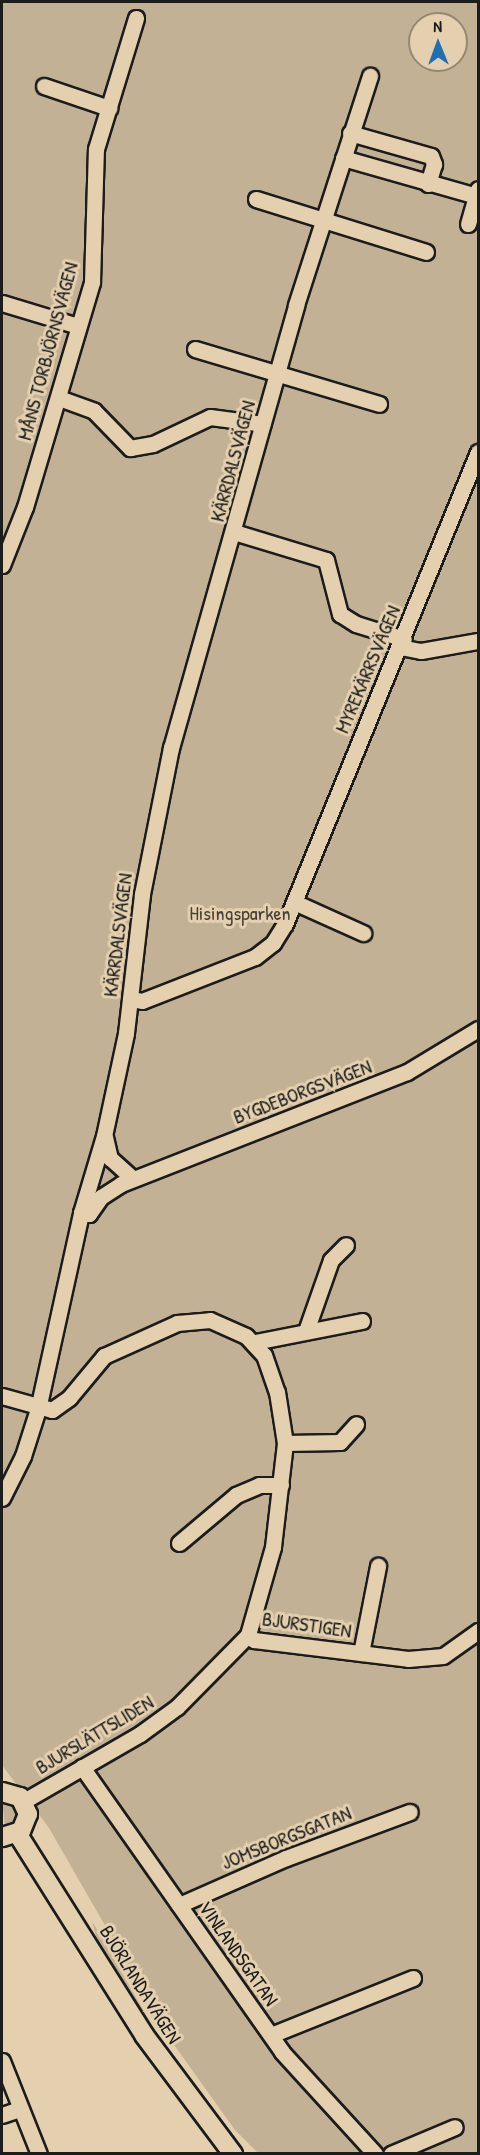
<!DOCTYPE html>
<html>
<head>
<meta charset="utf-8">
<style>
  body { margin:0 }
  #map { position:relative; width:480px; height:2155px; overflow:hidden; background:#e4cfae; font-family:"Patrick Hand",sans-serif }
  div>[style] { position:absolute }
  .green>* { inset:0; background:#c3b196 }
  .roads { filter:drop-shadow(2px 0 #1c1c1c) drop-shadow(-2px 0 #1c1c1c) drop-shadow(0 2px #1c1c1c) drop-shadow(0 -2px #1c1c1c) }
  .minor>* { height:15px; margin:-7.5px; padding:0 7.5px; transform-origin:7.5px; border-radius:7.5px; background:#e4cfae }
  .tertiary>* { height:18px; margin:-9px; padding:0 9px; transform-origin:9px; border-radius:9px; background:#e4cfae }
  span { translate:-50% -50%; white-space:nowrap; text-align:center; line-height:1.15; -webkit-text-stroke:6px #e4cfae; paint-order:stroke }
  .street-label { font-size:20px; color:#1c1c1c }
  .park-label { font-size:20px; color:#46413a }
  .frame { position:absolute; inset:0; border:3px solid #1c1c1c; pointer-events:none }
  .north { position:absolute; left:408px; top:12px; width:60px; height:60px; box-sizing:border-box; background:#e4cfae; border:2px solid #948774; border-radius:50%; rotate:359deg; font-size:16px; font-weight:700; line-height:24px; text-align:center; color:#1c1c1c }
  .north::after { content:''; display:block; margin:auto; width:21px; height:27px; background:#1f6fb2; clip-path:polygon(50% 0,100% 100%,50% 72%,0 100%) }
</style>
</head>
<body>
<div id="map">
  <div class="green">
    <div style="clip-path:polygon(evenodd,2px 2px,478px 2px,478px 2153px,258px 2153px,235px 2130px,172px 2042px,49px 1828px,2px 1765px,2px 2px,420px 24px,456px 24px,456px 60px,420px 60px,420px 24px)"></div>
    <div style="clip-path:polygon(2px 1802px,15px 1805px,18px 1814px,14px 1824px,5px 1827px)"></div>
    <div style="clip-path:polygon(92px 1921px,156px 2032px,242px 2151px,156px 2037px,97px 1940px)"></div>
  </div>
  <div class="roads">
    <div class="minor">
      <div style="left:44px;top:86px;width:69px;rotate:18.7deg"></div>
      <div style="left:350px;top:133px;width:84px;rotate:15.9deg"></div>
      <div style="left:431px;top:156px;width:9px;rotate:69deg"></div>
      <div style="left:434px;top:164px;width:21px;rotate:107deg"></div>
      <div style="left:343px;top:158px;width:138px;rotate:15.9deg"></div>
      <div style="left:256px;top:199px;width:178px;rotate:17.3deg"></div>
      <div style="left:468px;top:224px;width:36px;rotate:-74deg"></div>
      <div style="left:2px;top:303px;width:79px;rotate:16.8deg"></div>
      <div style="left:195px;top:349px;width:192px;rotate:16.6deg"></div>
      <div style="left:59px;top:398px;width:37px;rotate:20deg"></div>
      <div style="left:94px;top:411px;width:52px;rotate:45.8deg"></div>
      <div style="left:130px;top:448px;width:23px;rotate:-10deg"></div>
      <div style="left:153px;top:444px;width:63px;rotate:-25.3deg"></div>
      <div style="left:210px;top:417px;width:53px;rotate:7.5deg"></div>
      <div style="left:234px;top:532px;width:96px;rotate:16.9deg"></div>
      <div style="left:326px;top:560px;width:56px;rotate:75.5deg"></div>
      <div style="left:340px;top:614px;width:19px;rotate:32deg"></div>
      <div style="left:356px;top:624px;width:50px;rotate:17.4deg"></div>
      <div style="left:2px;top:565px;width:62px;rotate:-68.4deg"></div>
      <div style="left:25px;top:507px;width:235px;rotate:-73.4deg"></div>
      <div style="left:92px;top:282px;width:133px;rotate:-88.3deg"></div>
      <div style="left:96px;top:149px;width:137px;rotate:-73deg"></div>
      <div style="left:400px;top:647px;width:21px;rotate:11deg"></div>
      <div style="left:421px;top:651px;width:58px;rotate:-10deg"></div>
      <div style="left:294px;top:902px;width:76px;rotate:24.2deg"></div>
      <div style="left:130px;top:999px;width:12px;rotate:9deg"></div>
      <div style="left:142px;top:1001px;width:121px;rotate:-21.3deg"></div>
      <div style="left:255px;top:957px;width:23px;rotate:-38deg"></div>
      <div style="left:273px;top:943px;width:22px;rotate:-58deg"></div>
      <div style="left:285px;top:924px;width:510px;rotate:-67.76deg"></div>
      <div style="left:105px;top:1137px;width:22px;rotate:77deg"></div>
      <div style="left:110px;top:1158px;width:31px;rotate:42deg"></div>
      <div style="left:81px;top:1213px;width:8px;rotate:7deg"></div>
      <div style="left:89px;top:1214px;width:21px;rotate:-55deg"></div>
      <div style="left:101px;top:1197px;width:24px;rotate:-33deg"></div>
      <div style="left:121px;top:1184px;width:307px;rotate:-21.4deg"></div>
      <div style="left:407px;top:1072px;width:83px;rotate:-31.2deg"></div>
      <div style="left:306px;top:1331px;width:75px;rotate:-70.6deg"></div>
      <div style="left:331px;top:1260px;width:21px;rotate:-45deg"></div>
      <div style="left:255px;top:1342px;width:109px;rotate:-11.1deg"></div>
      <div style="left:2px;top:1396px;width:52px;rotate:15.6deg"></div>
      <div style="left:52px;top:1410px;width:21px;rotate:-35deg"></div>
      <div style="left:69px;top:1398px;width:55px;rotate:-50.2deg"></div>
      <div style="left:104px;top:1356px;width:80px;rotate:-24.3deg"></div>
      <div style="left:177px;top:1323px;width:33px;rotate:-5deg"></div>
      <div style="left:210px;top:1320px;width:39px;rotate:24deg"></div>
      <div style="left:246px;top:1336px;width:26px;rotate:47deg"></div>
      <div style="left:264px;top:1355px;width:39px;rotate:71deg"></div>
      <div style="left:277px;top:1392px;width:52px;rotate:81.1deg"></div>
      <div style="left:285px;top:1443px;width:105px;rotate:96.6deg"></div>
      <div style="left:273px;top:1547px;width:91px;rotate:105.9deg"></div>
      <div style="left:248px;top:1635px;width:101px;rotate:134.6deg"></div>
      <div style="left:177px;top:1707px;width:46px;rotate:143.9deg"></div>
      <div style="left:140px;top:1734px;width:134px;rotate:150deg"></div>
      <div style="left:285px;top:1443px;width:55px;rotate:-1deg"></div>
      <div style="left:340px;top:1442px;width:24px;rotate:-48deg"></div>
      <div style="left:2px;top:1498px;width:47px;rotate:-63.4deg"></div>
      <div style="left:23px;top:1456px;width:49px;rotate:-72.3deg"></div>
      <div style="left:38px;top:1409px;width:201px;rotate:-77.6deg"></div>
      <div style="left:81px;top:1213px;width:80px;rotate:-73.4deg"></div>
      <div style="left:104px;top:1136px;width:105px;rotate:-77.9deg"></div>
      <div style="left:126px;top:1033px;width:140px;rotate:-83.4deg"></div>
      <div style="left:142px;top:894px;width:149px;rotate:-78.8deg"></div>
      <div style="left:171px;top:748px;width:460px;rotate:-74.2deg"></div>
      <div style="left:296px;top:305px;width:241px;rotate:-72.1deg"></div>
      <div style="left:179px;top:1543px;width:75px;rotate:-40.1deg"></div>
      <div style="left:236px;top:1495px;width:25px;rotate:-23deg"></div>
      <div style="left:259px;top:1485px;width:22px"></div>
      <div style="left:248px;top:1635px;width:8px;rotate:40deg"></div>
      <div style="left:254px;top:1640px;width:155px;rotate:7deg"></div>
      <div style="left:408px;top:1659px;width:35px;rotate:-5deg"></div>
      <div style="left:443px;top:1656px;width:43px;rotate:-35.5deg"></div>
      <div style="left:361px;top:1653px;width:89px;rotate:-78.9deg"></div>
      <div style="left:82px;top:1767px;width:348px;rotate:54.9deg"></div>
      <div style="left:282px;top:2052px;width:138px;rotate:47.6deg"></div>
      <div style="left:179px;top:1905px;width:117px;rotate:-23.7deg"></div>
      <div style="left:286px;top:1858px;width:132px;rotate:-20.4deg"></div>
      <div style="left:271px;top:2035px;width:153px;rotate:-21.9deg"></div>
      <div style="left:2px;top:2061px;width:100px;rotate:68.3deg"></div>
      <div style="left:2px;top:2115px;width:18px;rotate:-19deg"></div>
      <div style="left:391px;top:2154px;width:69px;rotate:-22.9deg"></div>
    </div>
    <div class="tertiary">
      <div style="left:2px;top:1792px;width:19px;rotate:16deg"></div>
      <div style="left:20px;top:1797px;width:19px;rotate:65deg"></div>
      <div style="left:28px;top:1814px;width:18px;rotate:112deg"></div>
      <div style="left:21px;top:1831px;width:20px;rotate:162deg"></div>
      <div style="left:17px;top:1833px;width:239px;rotate:57.8deg"></div>
      <div style="left:144px;top:2035px;width:149px;rotate:53.2deg"></div>
    </div>
  </div>
  <div class="street-label">
    <span style="left:47px;top:351px;rotate:-75deg">MÅNS TORBJÖRNSVÄGEN</span>
    <span style="left:232px;top:461px;rotate:-75deg">KÄRRDALSVÄGEN</span>
    <span style="left:367px;top:669px;rotate:-67deg">MYREKÄRRSVÄGEN</span>
    <span style="left:117px;top:935px;rotate:-83deg">KÄRRDALSVÄGEN</span>
    <span style="left:302px;top:1091px;rotate:-21deg">BYGDEBORGSVÄGEN</span>
    <span style="left:307px;top:1624px;rotate:8deg">BJURSTIGEN</span>
    <span style="left:94px;top:1734px;rotate:-31deg">BJURSLÄTTSLIDEN</span>
    <span style="left:286px;top:1837px;rotate:-22deg">JOMSBORGSGATAN</span>
    <span style="left:239px;top:1953px;rotate:55deg">VINLANDSGATAN</span>
    <span style="left:141px;top:1984px;rotate:58deg">BJÖRLANDAVÄGEN</span>
  </div>
  <div class="park-label">
    <span style="left:240px;top:912px">Hisingsparken</span>
  </div>
  <div class="frame"></div>
  <div class="north">N</div>
</div>
</body>
</html>
